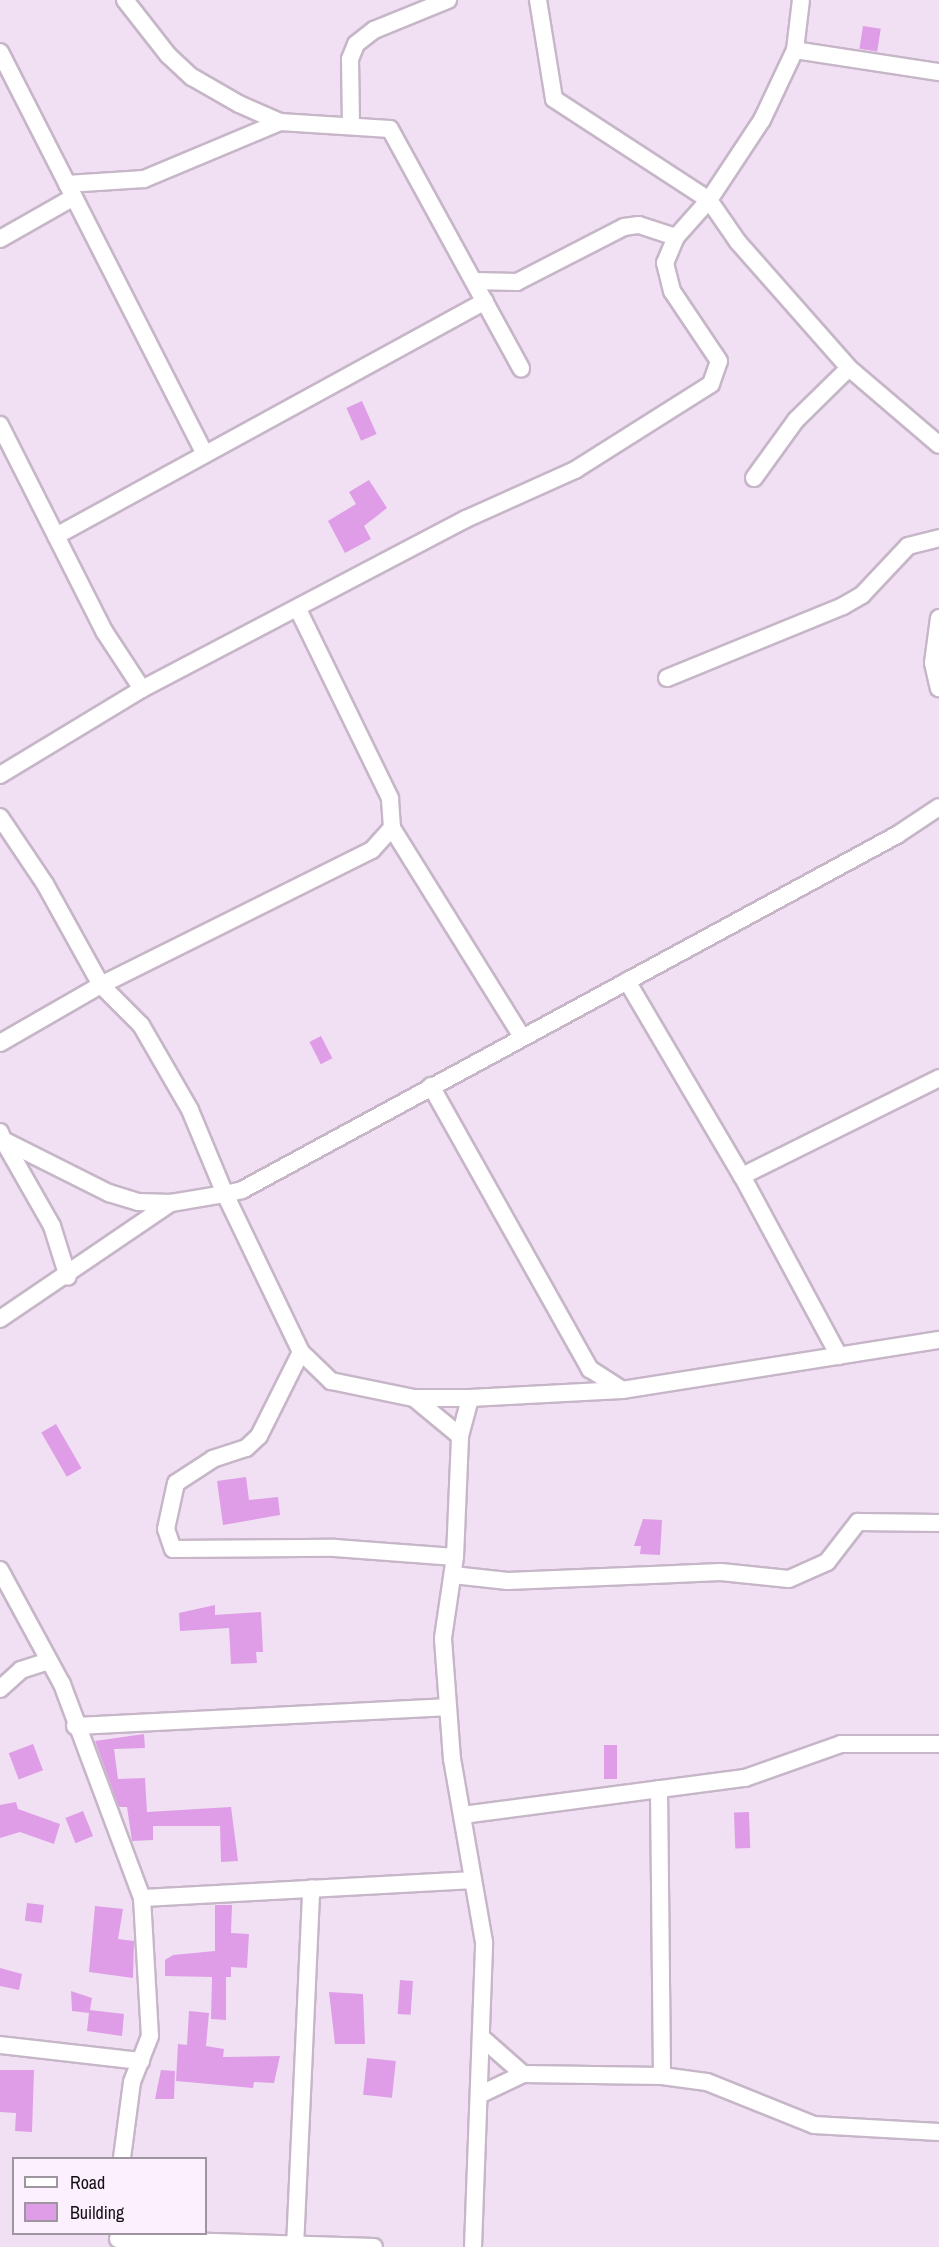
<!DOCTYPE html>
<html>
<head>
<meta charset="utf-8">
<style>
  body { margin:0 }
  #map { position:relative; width:939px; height:2247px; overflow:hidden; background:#f1e0f3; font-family:"Archivo Narrow",sans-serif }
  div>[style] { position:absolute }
  .building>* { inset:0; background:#de9de6; transform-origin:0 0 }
  .roads { filter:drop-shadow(2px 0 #c6b6c8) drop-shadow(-2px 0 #c6b6c8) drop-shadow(0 2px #c6b6c8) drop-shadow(0 -2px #c6b6c8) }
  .minor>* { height:16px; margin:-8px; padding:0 8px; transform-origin:8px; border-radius:8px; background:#fff }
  span { translate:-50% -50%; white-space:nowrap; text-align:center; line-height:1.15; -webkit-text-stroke:6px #fceffe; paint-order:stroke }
  .legend { position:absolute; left:12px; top:2157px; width:195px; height:78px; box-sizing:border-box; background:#fceffe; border:2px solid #9f95a1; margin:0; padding:8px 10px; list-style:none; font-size:18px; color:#140f15 }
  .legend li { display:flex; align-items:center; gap:12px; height:30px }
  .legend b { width:30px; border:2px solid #9f95a1 }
</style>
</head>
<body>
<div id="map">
  <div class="building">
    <div style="left:863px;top:26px;width:18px;height:23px;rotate:9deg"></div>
    <div style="left:362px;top:401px;width:36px;height:17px;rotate:66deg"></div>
    <div style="clip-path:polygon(369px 480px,387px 508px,364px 526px,371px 539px,345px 553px,328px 521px,356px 504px,349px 492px)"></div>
    <div style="left:321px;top:1036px;width:25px;height:13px;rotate:63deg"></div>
    <div style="left:56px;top:1424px;width:51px;height:17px;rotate:60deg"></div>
    <div style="clip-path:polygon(246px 1477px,249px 1500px,278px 1497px,280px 1515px,223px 1525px,217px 1481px)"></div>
    <div style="clip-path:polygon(643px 1519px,662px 1520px,660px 1555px,640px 1554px,641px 1546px,634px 1546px)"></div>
    <div style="clip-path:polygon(215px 1605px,215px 1615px,261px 1612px,263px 1652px,256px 1652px,257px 1663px,231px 1664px,229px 1628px,180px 1631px,179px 1613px)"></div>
    <div style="clip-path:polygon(144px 1734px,145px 1748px,114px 1749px,118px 1779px,145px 1778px,147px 1812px,231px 1807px,238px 1861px,221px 1862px,220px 1826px,153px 1826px,153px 1840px,132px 1841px,127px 1807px,119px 1807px,95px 1741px)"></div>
    <div style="left:33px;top:1744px;width:28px;height:26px;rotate:69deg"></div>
    <div style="left:604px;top:1745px;width:13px;height:34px"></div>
    <div style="clip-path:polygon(16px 1802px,18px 1809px,60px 1824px,54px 1844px,20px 1832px,0 1838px,0 1805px)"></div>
    <div style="left:83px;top:1811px;width:27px;height:19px;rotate:68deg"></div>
    <div style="left:749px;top:1812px;width:36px;height:15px;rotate:88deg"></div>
    <div style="left:27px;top:1903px;width:17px;height:18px;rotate:7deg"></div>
    <div style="clip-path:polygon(215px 1905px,232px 1905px,231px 1933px,249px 1934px,247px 1968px,231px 1967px,231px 1977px,226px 1977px,226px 2020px,211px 2019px,212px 1977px,165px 1976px,165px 1960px,173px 1955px,215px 1951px)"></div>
    <div style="clip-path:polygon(95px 1906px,123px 1909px,118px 1939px,134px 1941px,133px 1978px,89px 1972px)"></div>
    <div style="clip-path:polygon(0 1968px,22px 1974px,19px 1990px,0 1986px)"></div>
    <div style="left:400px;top:1980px;width:13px;height:34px;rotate:4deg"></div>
    <div style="clip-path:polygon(71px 1991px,92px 1998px,90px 2010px,124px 2014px,122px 2036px,87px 2031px,89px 2013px,72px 2011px)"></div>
    <div style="clip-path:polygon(329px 1992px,363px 1994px,365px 2044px,335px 2044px)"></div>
    <div style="clip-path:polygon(189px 2011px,209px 2013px,206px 2046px,224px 2049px,223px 2057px,280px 2056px,274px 2083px,254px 2082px,253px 2088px,176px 2081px,178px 2044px,187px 2045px)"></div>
    <div style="left:367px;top:2058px;width:29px;height:37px;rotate:6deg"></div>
    <div style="clip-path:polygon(0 2070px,34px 2070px,32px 2132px,15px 2131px,16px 2113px,0 2112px)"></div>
    <div style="clip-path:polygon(161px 2070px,175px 2071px,174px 2099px,155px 2099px)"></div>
  </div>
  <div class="roads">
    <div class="minor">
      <div style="left:125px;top:0;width:70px;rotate:52deg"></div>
      <div style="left:168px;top:55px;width:33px;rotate:43deg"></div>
      <div style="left:192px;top:77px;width:54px;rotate:29.9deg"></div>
      <div style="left:239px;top:104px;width:45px;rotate:23.7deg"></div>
      <div style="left:280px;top:122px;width:110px;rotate:3.6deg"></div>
      <div style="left:390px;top:129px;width:273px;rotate:61.3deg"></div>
      <div style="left:538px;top:0;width:100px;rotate:80.8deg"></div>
      <div style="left:554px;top:99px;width:185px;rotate:33.1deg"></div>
      <div style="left:709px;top:200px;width:51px;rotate:55.4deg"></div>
      <div style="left:738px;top:242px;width:168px;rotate:48.6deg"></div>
      <div style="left:849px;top:368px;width:118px;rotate:40.5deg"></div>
      <div style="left:795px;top:50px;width:146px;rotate:8.7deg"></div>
      <div style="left:0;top:52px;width:448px;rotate:63deg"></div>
      <div style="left:351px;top:123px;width:64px;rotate:-90.9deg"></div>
      <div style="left:350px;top:59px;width:16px;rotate:-68deg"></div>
      <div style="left:356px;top:44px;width:23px;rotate:-38deg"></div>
      <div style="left:374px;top:30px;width:80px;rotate:-22.1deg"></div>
      <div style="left:67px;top:184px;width:77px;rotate:-3.7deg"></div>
      <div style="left:144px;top:179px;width:147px;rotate:-22.7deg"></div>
      <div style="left:0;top:239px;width:85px;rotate:-29.6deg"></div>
      <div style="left:474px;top:281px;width:43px;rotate:1.3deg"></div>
      <div style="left:517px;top:282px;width:120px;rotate:-27.2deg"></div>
      <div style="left:624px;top:227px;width:15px;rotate:-8deg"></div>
      <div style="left:639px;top:225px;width:39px;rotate:18deg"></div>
      <div style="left:0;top:425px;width:231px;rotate:63.2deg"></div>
      <div style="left:104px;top:631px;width:69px;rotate:56.8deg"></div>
      <div style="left:754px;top:478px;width:72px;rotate:-54.1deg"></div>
      <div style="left:796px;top:420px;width:74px;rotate:-44.5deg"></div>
      <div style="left:56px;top:536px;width:489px;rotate:-28.7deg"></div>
      <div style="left:939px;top:618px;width:45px;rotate:97.6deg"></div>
      <div style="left:933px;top:663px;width:26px;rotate:77deg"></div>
      <div style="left:667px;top:678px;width:190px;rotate:-22.2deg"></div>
      <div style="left:843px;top:606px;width:22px;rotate:-30deg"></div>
      <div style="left:862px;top:595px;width:67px;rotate:-46.8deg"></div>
      <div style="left:908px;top:546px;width:32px;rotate:-14deg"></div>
      <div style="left:0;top:775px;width:166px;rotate:-31.2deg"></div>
      <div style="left:142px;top:689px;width:366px;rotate:-27.7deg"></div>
      <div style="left:466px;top:519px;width:120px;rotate:-24.2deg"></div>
      <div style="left:575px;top:470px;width:161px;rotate:-32.3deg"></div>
      <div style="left:711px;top:384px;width:24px;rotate:-71deg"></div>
      <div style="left:719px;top:361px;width:84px;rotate:-123.9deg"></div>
      <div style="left:672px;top:291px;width:29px;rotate:-104deg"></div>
      <div style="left:665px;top:263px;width:28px;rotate:-67deg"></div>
      <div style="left:676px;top:237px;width:50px;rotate:-48.3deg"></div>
      <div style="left:709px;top:200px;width:96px;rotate:-56.5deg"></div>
      <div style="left:762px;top:120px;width:77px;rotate:-64.8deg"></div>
      <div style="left:795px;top:50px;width:50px;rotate:-83.2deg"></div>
      <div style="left:0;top:817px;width:81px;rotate:56.1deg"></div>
      <div style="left:45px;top:884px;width:115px;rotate:61deg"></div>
      <div style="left:101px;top:985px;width:303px;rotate:-26.5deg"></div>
      <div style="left:372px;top:850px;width:30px;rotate:-48deg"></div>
      <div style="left:392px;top:828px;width:30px;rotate:-94deg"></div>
      <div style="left:390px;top:798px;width:210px;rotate:-116deg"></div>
      <div style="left:392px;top:828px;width:246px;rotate:58.1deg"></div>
      <div style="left:627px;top:981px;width:226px;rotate:59.5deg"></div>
      <div style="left:0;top:1043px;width:116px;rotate:-29.9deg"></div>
      <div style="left:101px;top:985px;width:57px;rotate:45deg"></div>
      <div style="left:141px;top:1025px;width:98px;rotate:60deg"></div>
      <div style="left:190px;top:1110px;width:91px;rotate:67.4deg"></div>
      <div style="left:225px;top:1194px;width:17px;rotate:-13deg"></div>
      <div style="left:242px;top:1190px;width:745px;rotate:-28.46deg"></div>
      <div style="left:897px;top:835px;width:50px;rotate:-33.7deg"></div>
      <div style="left:431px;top:1086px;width:325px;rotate:60.7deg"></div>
      <div style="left:590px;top:1369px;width:38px;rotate:33deg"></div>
      <div style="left:0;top:1132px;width:9px;rotate:69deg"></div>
      <div style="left:3px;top:1140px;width:119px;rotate:26.6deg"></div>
      <div style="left:109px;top:1193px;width:31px;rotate:17deg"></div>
      <div style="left:139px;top:1202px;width:32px;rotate:2deg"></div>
      <div style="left:171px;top:1203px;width:55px;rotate:-9.5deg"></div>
      <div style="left:225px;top:1194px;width:175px;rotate:64.3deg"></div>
      <div style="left:301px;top:1352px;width:42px;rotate:44deg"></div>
      <div style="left:331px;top:1381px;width:85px;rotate:11.6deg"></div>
      <div style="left:414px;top:1398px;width:56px"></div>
      <div style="left:3px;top:1140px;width:99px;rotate:60.3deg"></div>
      <div style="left:52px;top:1226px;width:53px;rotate:72.6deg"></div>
      <div style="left:0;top:1319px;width:207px;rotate:-34.2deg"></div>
      <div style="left:301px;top:1352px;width:94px;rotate:116.6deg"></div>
      <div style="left:259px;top:1436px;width:18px;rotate:137deg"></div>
      <div style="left:246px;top:1448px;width:35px;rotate:162deg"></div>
      <div style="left:213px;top:1459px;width:44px;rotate:147deg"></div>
      <div style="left:176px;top:1483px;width:47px;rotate:102.3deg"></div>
      <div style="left:166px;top:1529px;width:21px;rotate:71deg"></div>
      <div style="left:173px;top:1549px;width:162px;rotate:-0.4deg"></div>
      <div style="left:335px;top:1548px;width:120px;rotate:4.3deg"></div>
      <div style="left:839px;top:1356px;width:204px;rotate:-118.3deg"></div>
      <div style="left:742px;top:1176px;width:220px;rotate:-26.4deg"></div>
      <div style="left:414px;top:1398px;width:60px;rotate:39.6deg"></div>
      <div style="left:0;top:1570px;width:130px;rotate:61.5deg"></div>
      <div style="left:62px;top:1684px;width:228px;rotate:69.5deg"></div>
      <div style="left:142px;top:1898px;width:138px;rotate:86.7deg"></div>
      <div style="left:150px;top:2036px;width:49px;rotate:111.4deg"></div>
      <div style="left:132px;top:2082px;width:77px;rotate:97.5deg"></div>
      <div style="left:453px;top:1575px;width:55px;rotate:6.2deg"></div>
      <div style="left:508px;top:1581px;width:213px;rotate:-2.4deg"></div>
      <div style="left:721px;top:1572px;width:68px;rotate:5.9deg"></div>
      <div style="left:789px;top:1579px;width:42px;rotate:-24.1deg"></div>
      <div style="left:827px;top:1562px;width:51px;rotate:-52.2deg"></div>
      <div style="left:858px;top:1522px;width:81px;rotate:0.7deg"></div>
      <div style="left:0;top:1689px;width:28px;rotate:-42deg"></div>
      <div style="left:21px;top:1670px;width:29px;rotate:-18deg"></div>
      <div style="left:75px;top:1726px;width:372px;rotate:-2.9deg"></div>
      <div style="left:659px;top:1789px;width:287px;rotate:89.4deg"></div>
      <div style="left:463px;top:1815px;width:284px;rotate:-7.5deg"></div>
      <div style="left:745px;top:1778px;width:102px;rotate:-19.5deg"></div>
      <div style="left:841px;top:1744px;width:98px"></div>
      <div style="left:142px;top:1898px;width:329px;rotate:-3.1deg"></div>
      <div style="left:481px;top:2037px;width:56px;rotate:41.4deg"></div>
      <div style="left:0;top:2045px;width:142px;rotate:6.5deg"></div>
      <div style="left:479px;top:2095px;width:49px;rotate:-25.5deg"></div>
      <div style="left:523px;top:2074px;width:139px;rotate:0.8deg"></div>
      <div style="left:662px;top:2076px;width:45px;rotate:7.6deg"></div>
      <div style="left:707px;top:2082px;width:115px;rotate:21.9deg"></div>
      <div style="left:814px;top:2125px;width:125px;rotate:3.2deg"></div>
      <div style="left:118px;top:2239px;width:256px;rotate:1.8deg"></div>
      <div style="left:295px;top:2247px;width:359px;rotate:-87.4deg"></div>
      <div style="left:473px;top:2247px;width:305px;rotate:-87.9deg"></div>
      <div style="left:484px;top:1942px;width:186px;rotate:-99.9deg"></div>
      <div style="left:452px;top:1759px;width:121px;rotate:-94.3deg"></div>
      <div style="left:443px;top:1638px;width:82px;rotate:-81.6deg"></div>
      <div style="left:455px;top:1557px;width:121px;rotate:-87.6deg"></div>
      <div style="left:460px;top:1436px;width:39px;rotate:-75deg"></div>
      <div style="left:470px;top:1398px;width:152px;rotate:-3deg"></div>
      <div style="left:622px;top:1390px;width:321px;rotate:-9deg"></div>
    </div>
  </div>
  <ul class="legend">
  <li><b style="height:8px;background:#fff"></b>Road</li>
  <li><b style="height:16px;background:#de9de6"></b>Building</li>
  </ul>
</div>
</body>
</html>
